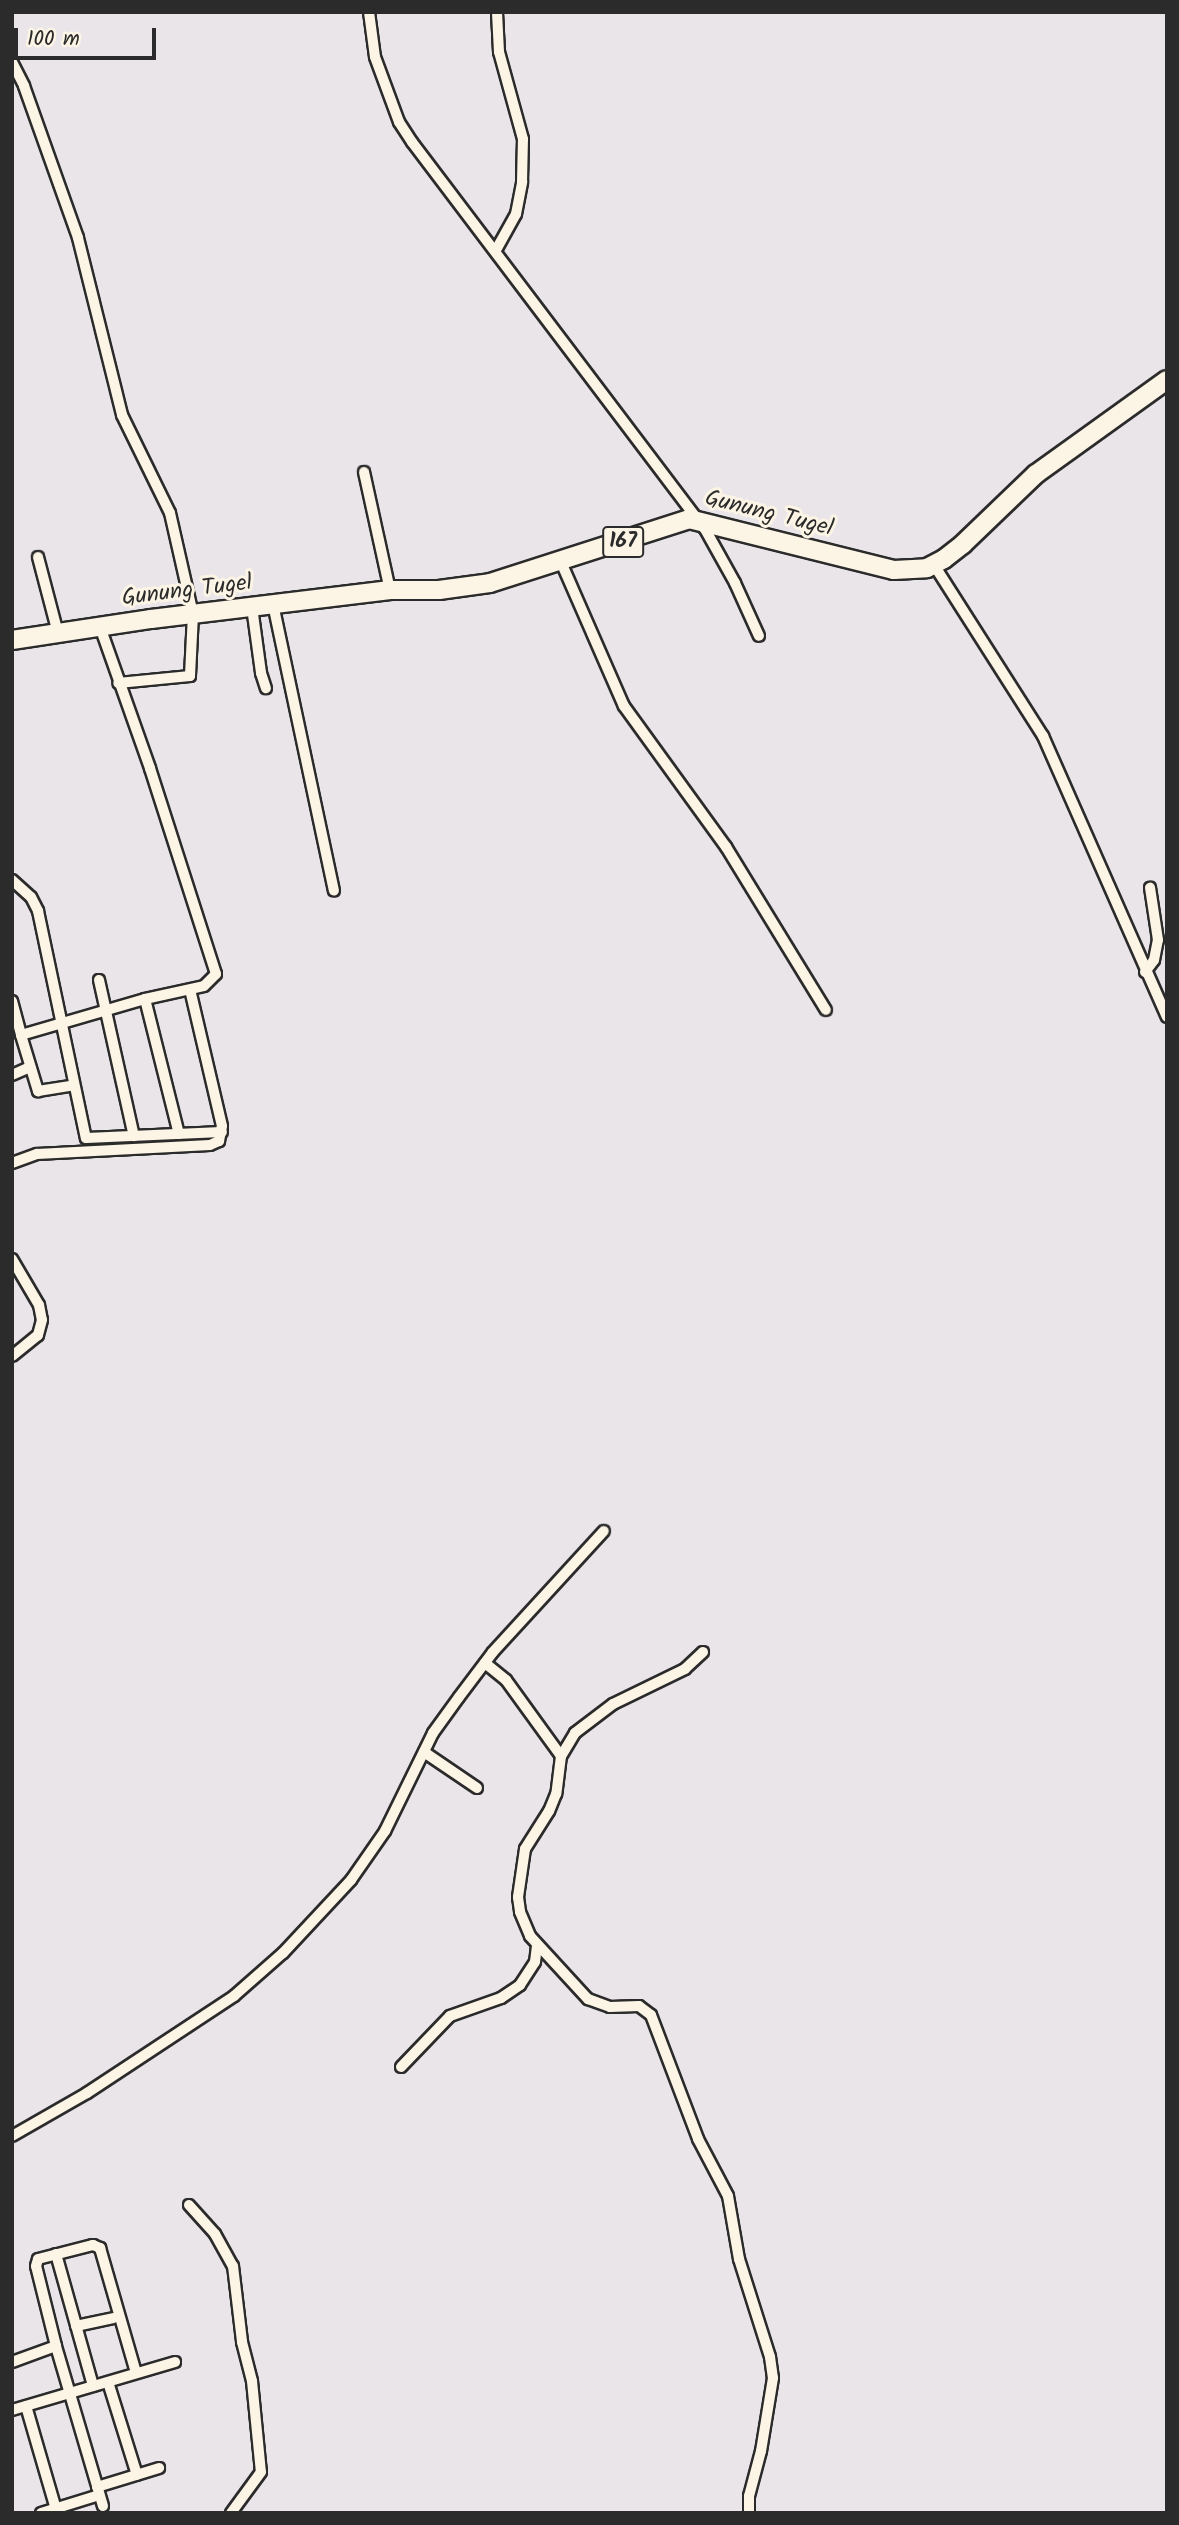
<!DOCTYPE html>
<html>
<head>
<meta charset="utf-8">
<style>
  body { margin:0 }
  #map { position:relative; width:1179px; height:2525px; overflow:hidden; background:#e9e5e9; font-family:Kalam,sans-serif }
  div>[style] { position:absolute }
  .roads { filter:drop-shadow(2px 0 #2b2b2b) drop-shadow(-2px 0 #2b2b2b) drop-shadow(0 2px #2b2b2b) drop-shadow(0 -2px #2b2b2b) }
  .street>* { height:10px; margin:-5px; padding:0 5px; transform-origin:5px; border-radius:5px; background:#fcf5e5 }
  .primary>* { height:18px; margin:-9px; padding:0 9px; transform-origin:9px; border-radius:9px; background:#fcf5e5 }
  span { translate:-50% -50%; white-space:nowrap; text-align:center; line-height:1.15; -webkit-text-stroke:6px #fcf5e5; paint-order:stroke }
  .shield-label span { padding:2px 5px; background:#fcf5e5; border:2px solid; border-radius:5px; -webkit-text-stroke-width:0 }
  .shield-label { font-size:21px; color:#2b2b2b; font-weight:700 }
  .street-label { font-size:23px; color:#2b2b2b }
  .frame { position:absolute; inset:0; border:14px solid #2b2b2b; pointer-events:none }
  .scale { position:absolute; left:14px; top:28px; width:142px; height:32px; box-sizing:border-box; border:4px solid #2b2b2b; border-top:0; padding-left:9px; font-size:21px; line-height:24px; white-space:nowrap; color:#2b2b2b; -webkit-text-stroke:5px #fcf5e5; paint-order:stroke }
</style>
</head>
<body>
<div id="map">
  <div class="roads">
    <div class="street">
      <div style="left:369px;top:12px;width:45px;rotate:82.4deg"></div>
      <div style="left:375px;top:57px;width:69px;rotate:69.7deg"></div>
      <div style="left:399px;top:122px;width:24px;rotate:57deg"></div>
      <div style="left:412px;top:142px;width:485px;rotate:52.9deg"></div>
      <div style="left:705px;top:529px;width:62px;rotate:60.9deg"></div>
      <div style="left:735px;top:583px;width:58px;rotate:65.6deg"></div>
      <div style="left:12px;top:62px;width:27px;rotate:63deg"></div>
      <div style="left:24px;top:86px;width:161px;rotate:70.4deg"></div>
      <div style="left:78px;top:238px;width:182px;rotate:76deg"></div>
      <div style="left:122px;top:415px;width:109px;rotate:63.9deg"></div>
      <div style="left:170px;top:513px;width:104px;rotate:77.2deg"></div>
      <div style="left:193px;top:614px;width:62px;rotate:92.8deg"></div>
      <div style="left:190px;top:676px;width:72px;rotate:174.4deg"></div>
      <div style="left:496px;top:250px;width:41px;rotate:-60.9deg"></div>
      <div style="left:516px;top:214px;width:33px;rotate:-79deg"></div>
      <div style="left:522px;top:182px;width:43px;rotate:-88.7deg"></div>
      <div style="left:523px;top:139px;width:90px;rotate:-105.4deg"></div>
      <div style="left:499px;top:52px;width:40px;rotate:-92.9deg"></div>
      <div style="left:364px;top:472px;width:121px;rotate:77.6deg"></div>
      <div style="left:38px;top:557px;width:79px;rotate:75.3deg"></div>
      <div style="left:561px;top:562px;width:157px;rotate:66.4deg"></div>
      <div style="left:624px;top:706px;width:174px;rotate:54.1deg"></div>
      <div style="left:726px;top:847px;width:191px;rotate:58.5deg"></div>
      <div style="left:934px;top:565px;width:203px;rotate:57.5deg"></div>
      <div style="left:1043px;top:736px;width:307px;rotate:66.2deg"></div>
      <div style="left:273px;top:604px;width:293px;rotate:78deg"></div>
      <div style="left:252px;top:607px;width:67px;rotate:82.2deg"></div>
      <div style="left:261px;top:673px;width:16px;rotate:72deg"></div>
      <div style="left:12px;top:880px;width:25px;rotate:42deg"></div>
      <div style="left:31px;top:897px;width:16px;rotate:63deg"></div>
      <div style="left:38px;top:911px;width:232px;rotate:78.1deg"></div>
      <div style="left:86px;top:1138px;width:136px;rotate:-2.5deg"></div>
      <div style="left:1145px;top:972px;width:15px;rotate:-53deg"></div>
      <div style="left:1154px;top:960px;width:20px;rotate:-79deg"></div>
      <div style="left:1158px;top:940px;width:53px;rotate:-98.7deg"></div>
      <div style="left:99px;top:980px;width:160px;rotate:77.4deg"></div>
      <div style="left:145px;top:999px;width:139px;rotate:75.9deg"></div>
      <div style="left:12px;top:1001px;width:35px;rotate:75deg"></div>
      <div style="left:21px;top:1035px;width:129px;rotate:-16.2deg"></div>
      <div style="left:145px;top:999px;width:60px;rotate:-12.4deg"></div>
      <div style="left:204px;top:986px;width:17px;rotate:-45deg"></div>
      <div style="left:216px;top:974px;width:216px;rotate:-107.8deg"></div>
      <div style="left:150px;top:768px;width:150px;rotate:-109.5deg"></div>
      <div style="left:21px;top:1035px;width:59px;rotate:73.1deg"></div>
      <div style="left:38px;top:1091px;width:36px;rotate:-9deg"></div>
      <div style="left:12px;top:1075px;width:20px;rotate:-24deg"></div>
      <div style="left:12px;top:1163px;width:27px;rotate:-20deg"></div>
      <div style="left:37px;top:1154px;width:173px;rotate:-3deg"></div>
      <div style="left:210px;top:1145px;width:10px;rotate:-24deg"></div>
      <div style="left:219px;top:1141px;width:15px;rotate:-79deg"></div>
      <div style="left:222px;top:1126px;width:140px;rotate:-103.2deg"></div>
      <div style="left:12px;top:1259px;width:53px;rotate:59.6deg"></div>
      <div style="left:39px;top:1305px;width:15px;rotate:79deg"></div>
      <div style="left:42px;top:1320px;width:16px;rotate:105deg"></div>
      <div style="left:38px;top:1335px;width:33px;rotate:141deg"></div>
      <div style="left:703px;top:1652px;width:25px;rotate:137deg"></div>
      <div style="left:685px;top:1669px;width:80px;rotate:154.1deg"></div>
      <div style="left:613px;top:1704px;width:48px;rotate:142.7deg"></div>
      <div style="left:575px;top:1733px;width:27px;rotate:121deg"></div>
      <div style="left:561px;top:1756px;width:38px;rotate:97deg"></div>
      <div style="left:556px;top:1794px;width:18px;rotate:112deg"></div>
      <div style="left:549px;top:1811px;width:45px;rotate:122.3deg"></div>
      <div style="left:525px;top:1849px;width:49px;rotate:98.3deg"></div>
      <div style="left:518px;top:1897px;width:15px;rotate:82deg"></div>
      <div style="left:520px;top:1912px;width:26px;rotate:67deg"></div>
      <div style="left:530px;top:1936px;width:86px;rotate:47.4deg"></div>
      <div style="left:588px;top:1999px;width:23px;rotate:20deg"></div>
      <div style="left:610px;top:2007px;width:29px;rotate:-2deg"></div>
      <div style="left:639px;top:2006px;width:15px;rotate:37deg"></div>
      <div style="left:651px;top:2015px;width:133px;rotate:69.2deg"></div>
      <div style="left:698px;top:2139px;width:64px;rotate:62.2deg"></div>
      <div style="left:728px;top:2196px;width:64px;rotate:80.1deg"></div>
      <div style="left:739px;top:2259px;width:103px;rotate:72.4deg"></div>
      <div style="left:770px;top:2357px;width:21px;rotate:82deg"></div>
      <div style="left:773px;top:2378px;width:74px;rotate:99.3deg"></div>
      <div style="left:761px;top:2451px;width:47px;rotate:104.9deg"></div>
      <div style="left:749px;top:2496px;width:17px;rotate:90deg"></div>
      <div style="left:485px;top:1663px;width:27px;rotate:39deg"></div>
      <div style="left:506px;top:1680px;width:94px;rotate:54.1deg"></div>
      <div style="left:424px;top:1752px;width:64px;rotate:34.2deg"></div>
      <div style="left:401px;top:2067px;width:71px;rotate:-46.1deg"></div>
      <div style="left:450px;top:2016px;width:54px;rotate:-19.4deg"></div>
      <div style="left:501px;top:1998px;width:23px;rotate:-34deg"></div>
      <div style="left:520px;top:1985px;width:27px;rotate:-57deg"></div>
      <div style="left:535px;top:1962px;width:16px;rotate:-83deg"></div>
      <div style="left:12px;top:2136px;width:86px;rotate:-29.8deg"></div>
      <div style="left:87px;top:2093px;width:176px;rotate:-33.4deg"></div>
      <div style="left:234px;top:1996px;width:65px;rotate:-41.3deg"></div>
      <div style="left:283px;top:1953px;width:100px;rotate:-47deg"></div>
      <div style="left:351px;top:1880px;width:60px;rotate:-55.2deg"></div>
      <div style="left:385px;top:1831px;width:109px;rotate:-63.9deg"></div>
      <div style="left:433px;top:1733px;width:44px;rotate:-54.2deg"></div>
      <div style="left:459px;top:1697px;width:56px;rotate:-52.9deg"></div>
      <div style="left:493px;top:1652px;width:164px;rotate:-47.5deg"></div>
      <div style="left:189px;top:2205px;width:39px;rotate:48deg"></div>
      <div style="left:215px;top:2234px;width:37px;rotate:61deg"></div>
      <div style="left:233px;top:2266px;width:77px;rotate:83.2deg"></div>
      <div style="left:242px;top:2342px;width:40px;rotate:75.6deg"></div>
      <div style="left:252px;top:2381px;width:91px;rotate:84.4deg"></div>
      <div style="left:261px;top:2472px;width:51px;rotate:126.2deg"></div>
      <div style="left:56px;top:2254px;width:137px;rotate:74.3deg"></div>
      <div style="left:76px;top:2326px;width:38px;rotate:-12deg"></div>
      <div style="left:12px;top:2362px;width:47px;rotate:-20deg"></div>
      <div style="left:108px;top:2382px;width:97px;rotate:72.7deg"></div>
      <div style="left:26px;top:2406px;width:111px;rotate:73.8deg"></div>
      <div style="left:12px;top:2410px;width:170px;rotate:-16.4deg"></div>
      <div style="left:97px;top:2487px;width:65px;rotate:-17deg"></div>
      <div style="left:103px;top:2506px;width:167px;rotate:-106.4deg"></div>
      <div style="left:56px;top:2346px;width:82px;rotate:-104deg"></div>
      <div style="left:36px;top:2266px;width:7px;rotate:-74deg"></div>
      <div style="left:38px;top:2259px;width:57px;rotate:-14.3deg"></div>
      <div style="left:93px;top:2245px;width:8px;rotate:23deg"></div>
      <div style="left:100px;top:2248px;width:130px;rotate:73.9deg"></div>
      <div style="left:41px;top:2513px;width:61px;rotate:-17.2deg"></div>
    </div>
    <div class="primary">
      <div style="left:12px;top:640px;width:141px;rotate:-8.6deg"></div>
      <div style="left:151px;top:619px;width:241px;rotate:-6.9deg"></div>
      <div style="left:390px;top:590px;width:49px"></div>
      <div style="left:439px;top:590px;width:51px;rotate:-7.8deg"></div>
      <div style="left:490px;top:583px;width:209px;rotate:-17.8deg"></div>
      <div style="left:689px;top:519px;width:211px;rotate:14deg"></div>
      <div style="left:894px;top:570px;width:33px;rotate:-3deg"></div>
      <div style="left:927px;top:568px;width:19px;rotate:-28deg"></div>
      <div style="left:944px;top:559px;width:24px;rotate:-38deg"></div>
      <div style="left:963px;top:544px;width:101px;rotate:-43.8deg"></div>
      <div style="left:1036px;top:474px;width:161px;rotate:-35.7deg"></div>
    </div>
  </div>
  <div class="shield-label">
    <span style="left:623px;top:542px">167</span>
  </div>
  <div class="street-label">
    <span style="left:769px;top:514px;rotate:14deg">Gunung Tugel</span>
    <span style="left:187px;top:591px;rotate:-7deg">Gunung Tugel</span>
  </div>
  <div class="frame"></div>
  <div class="scale">100 m</div>
</div>
</body>
</html>
